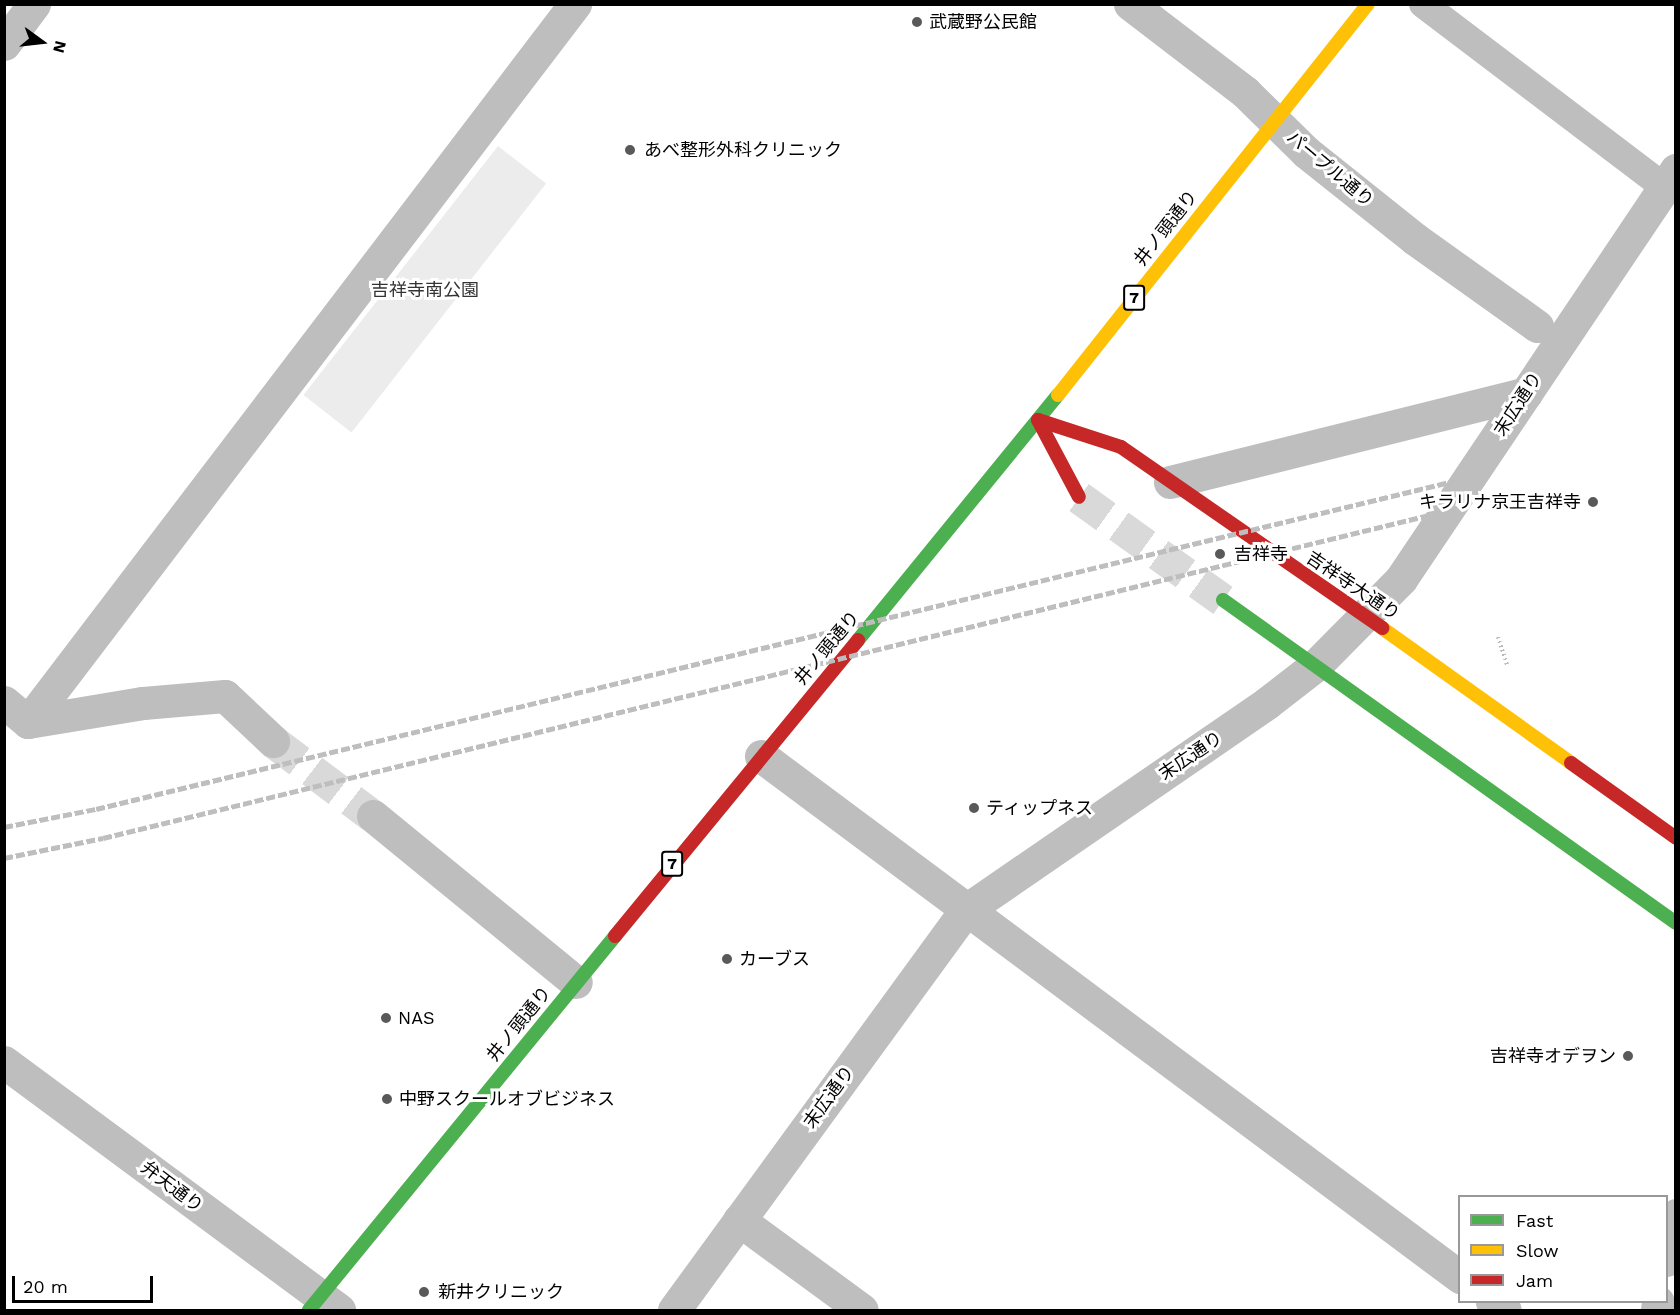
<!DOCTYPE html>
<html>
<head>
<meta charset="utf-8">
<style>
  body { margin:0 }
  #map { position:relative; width:1680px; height:1315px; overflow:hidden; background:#fff; font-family:"Work Sans","Noto Sans JP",sans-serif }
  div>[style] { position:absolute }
  .green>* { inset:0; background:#ececec; transform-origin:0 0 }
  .street-tunnel>* { height:33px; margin-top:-16.5px; transform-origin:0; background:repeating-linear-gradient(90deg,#d9d9d9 0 33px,transparent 0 49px) }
  .secondary-tunnel>* { height:33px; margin-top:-16.5px; transform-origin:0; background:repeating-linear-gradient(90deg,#d9d9d9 0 33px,transparent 0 49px) }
  .path>* { height:4px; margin-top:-2px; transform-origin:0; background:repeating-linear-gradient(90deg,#b9b9b9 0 1.5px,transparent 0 4.5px) }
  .lane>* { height:28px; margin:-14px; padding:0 14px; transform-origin:14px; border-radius:14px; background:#bebebe }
  .street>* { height:33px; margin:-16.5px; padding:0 16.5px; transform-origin:16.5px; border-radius:16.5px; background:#bebebe }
  .fast>* { height:14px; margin:-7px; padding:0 7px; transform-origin:7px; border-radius:7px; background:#4caf50 }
  .slow>* { height:14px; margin:-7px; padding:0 7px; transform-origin:7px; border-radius:7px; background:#ffc107 }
  .jam>* { height:14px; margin:-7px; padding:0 7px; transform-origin:7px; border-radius:7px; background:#c62828 }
  .rail>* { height:4.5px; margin-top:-2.25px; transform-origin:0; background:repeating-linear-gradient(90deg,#bebebe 0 9px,transparent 0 12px) }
  .dots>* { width:16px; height:16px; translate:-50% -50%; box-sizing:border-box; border:3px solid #fff; border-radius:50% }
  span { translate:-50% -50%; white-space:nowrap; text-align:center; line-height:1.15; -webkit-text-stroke:6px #fff; paint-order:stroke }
  .shield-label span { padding:2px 4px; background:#fff; border:2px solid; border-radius:4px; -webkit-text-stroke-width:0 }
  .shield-label { font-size:16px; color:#000; font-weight:700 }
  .poi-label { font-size:18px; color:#000 }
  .left { translate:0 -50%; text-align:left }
  .right { translate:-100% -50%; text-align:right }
  .street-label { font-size:18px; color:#000 }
  .park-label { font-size:18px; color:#333 }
  .frame { position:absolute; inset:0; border:6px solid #000; pointer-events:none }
  .legend { position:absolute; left:1458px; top:1195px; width:210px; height:108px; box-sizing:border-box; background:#fff; border:2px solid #999; margin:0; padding:8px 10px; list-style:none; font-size:18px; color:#000 }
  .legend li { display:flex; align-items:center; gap:12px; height:30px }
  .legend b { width:30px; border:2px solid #999 }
  .north { position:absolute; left:12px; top:12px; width:60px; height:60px; -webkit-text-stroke:4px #fff; paint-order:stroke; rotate:105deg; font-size:16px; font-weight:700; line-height:24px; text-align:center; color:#000 }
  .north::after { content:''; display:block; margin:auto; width:21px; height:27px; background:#000; clip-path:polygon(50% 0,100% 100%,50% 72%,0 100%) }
  .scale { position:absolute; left:12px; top:1276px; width:141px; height:27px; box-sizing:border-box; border:3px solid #000; border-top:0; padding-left:8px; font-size:18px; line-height:21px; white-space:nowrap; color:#000; -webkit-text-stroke:4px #fff; paint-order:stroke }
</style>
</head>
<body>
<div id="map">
  <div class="green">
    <div style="left:498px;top:146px;width:61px;height:316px;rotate:38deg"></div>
  </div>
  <div class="street-tunnel">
    <div style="left:273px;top:741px;width:125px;rotate:36.9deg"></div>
  </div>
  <div class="secondary-tunnel">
    <div style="left:1079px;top:497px;width:177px;rotate:35.6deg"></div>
  </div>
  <div class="path">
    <div style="left:1498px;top:637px;width:29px;rotate:72deg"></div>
  </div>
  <div class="lane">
    <div style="left:1423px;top:4px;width:303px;rotate:37.2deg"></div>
  </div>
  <div class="street">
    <div style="left:1130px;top:4px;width:145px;rotate:37.4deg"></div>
    <div style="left:1245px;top:92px;width:86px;rotate:44.5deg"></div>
    <div style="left:1306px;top:152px;width:139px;rotate:38.6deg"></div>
    <div style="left:1415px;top:239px;width:150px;rotate:35.5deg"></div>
    <div style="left:4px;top:44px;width:50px;rotate:-53.1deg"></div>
    <div style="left:1170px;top:482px;width:367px;rotate:-14deg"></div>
    <div style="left:4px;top:702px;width:31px;rotate:40deg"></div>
    <div style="left:28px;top:722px;width:117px;rotate:-9.4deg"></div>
    <div style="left:143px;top:703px;width:82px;rotate:-4.9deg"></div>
    <div style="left:225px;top:696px;width:66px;rotate:43.2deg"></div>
    <div style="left:28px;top:722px;width:903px;rotate:-52.7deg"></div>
    <div style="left:761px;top:756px;width:872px;rotate:36.7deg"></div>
    <div style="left:373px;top:816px;width:262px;rotate:39.3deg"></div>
    <div style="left:4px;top:1062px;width:417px;rotate:36.5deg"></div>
    <div style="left:739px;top:1220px;width:152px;rotate:36.2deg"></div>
    <div style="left:1666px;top:1260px;width:46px;rotate:-77.5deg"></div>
    <div style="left:1492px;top:1302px;width:15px;rotate:32deg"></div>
    <div style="left:674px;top:1310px;width:495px;rotate:-53.9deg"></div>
    <div style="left:966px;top:910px;width:365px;rotate:-34.5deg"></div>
    <div style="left:1267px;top:703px;width:62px;rotate:-37.8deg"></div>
    <div style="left:1316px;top:665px;width:121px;rotate:-45.3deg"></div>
    <div style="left:1401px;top:579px;width:493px;rotate:-56.1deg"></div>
    <div style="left:1657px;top:1310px;width:8px;rotate:-83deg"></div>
  </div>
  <div class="fast">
    <div style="left:1223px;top:600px;width:556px;rotate:35.49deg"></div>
    <div style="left:858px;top:640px;width:316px;rotate:-50.8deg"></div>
    <div style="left:309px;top:1310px;width:483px;rotate:-50.7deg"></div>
  </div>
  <div class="slow">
    <div style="left:1058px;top:395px;width:499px;rotate:-51.6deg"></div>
    <div style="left:1382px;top:628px;width:232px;rotate:35.5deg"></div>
  </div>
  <div class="jam">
    <div style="left:1038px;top:420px;width:87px;rotate:18deg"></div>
    <div style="left:1121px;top:447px;width:318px;rotate:34.7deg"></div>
    <div style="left:1038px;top:420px;width:87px;rotate:62deg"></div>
    <div style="left:1571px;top:763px;width:129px;rotate:35.5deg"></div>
    <div style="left:615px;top:936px;width:383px;rotate:-50.6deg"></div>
  </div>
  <div class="rail">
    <div style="left:4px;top:827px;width:94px;rotate:-11.1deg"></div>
    <div style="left:96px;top:809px;width:1397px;rotate:-13.58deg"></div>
    <div style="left:4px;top:858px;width:101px;rotate:-11.4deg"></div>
    <div style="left:103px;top:838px;width:1403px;rotate:-13.69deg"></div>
  </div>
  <div class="dots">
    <div style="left:917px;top:22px;background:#595959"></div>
    <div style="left:630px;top:150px;background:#595959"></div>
    <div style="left:1593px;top:502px;background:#595959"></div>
    <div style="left:1220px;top:554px;background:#595959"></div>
    <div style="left:974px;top:808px;background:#595959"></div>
    <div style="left:727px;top:959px;background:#595959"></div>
    <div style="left:386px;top:1018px;background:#595959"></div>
    <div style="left:1628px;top:1056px;background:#595959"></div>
    <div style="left:387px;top:1099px;background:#595959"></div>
    <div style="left:424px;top:1292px;background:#595959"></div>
  </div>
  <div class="shield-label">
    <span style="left:1134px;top:298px">7</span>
    <span style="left:672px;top:864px">7</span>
  </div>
  <div class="poi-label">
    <span class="left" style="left:929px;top:22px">武蔵野公民館</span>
    <span class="left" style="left:644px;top:150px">あべ整形外科クリニック</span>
    <span class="right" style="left:1581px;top:502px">キラリナ京王吉祥寺</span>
    <span class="left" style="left:1234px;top:554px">吉祥寺</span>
    <span class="left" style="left:986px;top:808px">ティップネス</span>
    <span class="left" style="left:739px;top:959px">カーブス</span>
    <span class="left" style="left:398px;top:1018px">NAS</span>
    <span class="right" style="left:1616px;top:1056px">吉祥寺オデヲン</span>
    <span class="left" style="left:399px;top:1099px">中野スクールオブビジネス</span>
    <span class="left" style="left:438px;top:1292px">新井クリニック</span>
  </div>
  <div class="street-label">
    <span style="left:1330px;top:169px;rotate:40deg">パープル通り</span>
    <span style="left:1166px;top:228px;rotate:-52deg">井ノ頭通り</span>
    <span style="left:1518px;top:404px;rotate:-57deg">末広通り</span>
    <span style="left:1353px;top:586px;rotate:34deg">吉祥寺大通り</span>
    <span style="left:827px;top:648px;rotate:-50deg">井ノ頭通り</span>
    <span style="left:1191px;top:756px;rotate:-34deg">末広通り</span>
    <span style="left:519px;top:1024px;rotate:-51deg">井ノ頭通り</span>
    <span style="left:829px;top:1097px;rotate:-54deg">末広通り</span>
    <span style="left:172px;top:1187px;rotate:37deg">弁天通り</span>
  </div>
  <div class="park-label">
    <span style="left:425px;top:290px">吉祥寺南公園</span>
  </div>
  <div class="frame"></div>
  <ul class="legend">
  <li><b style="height:8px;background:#4caf50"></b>Fast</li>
  <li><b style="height:8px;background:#ffc107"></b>Slow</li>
  <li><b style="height:8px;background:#c62828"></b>Jam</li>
  </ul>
  <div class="north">N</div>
  <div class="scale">20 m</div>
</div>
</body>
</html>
